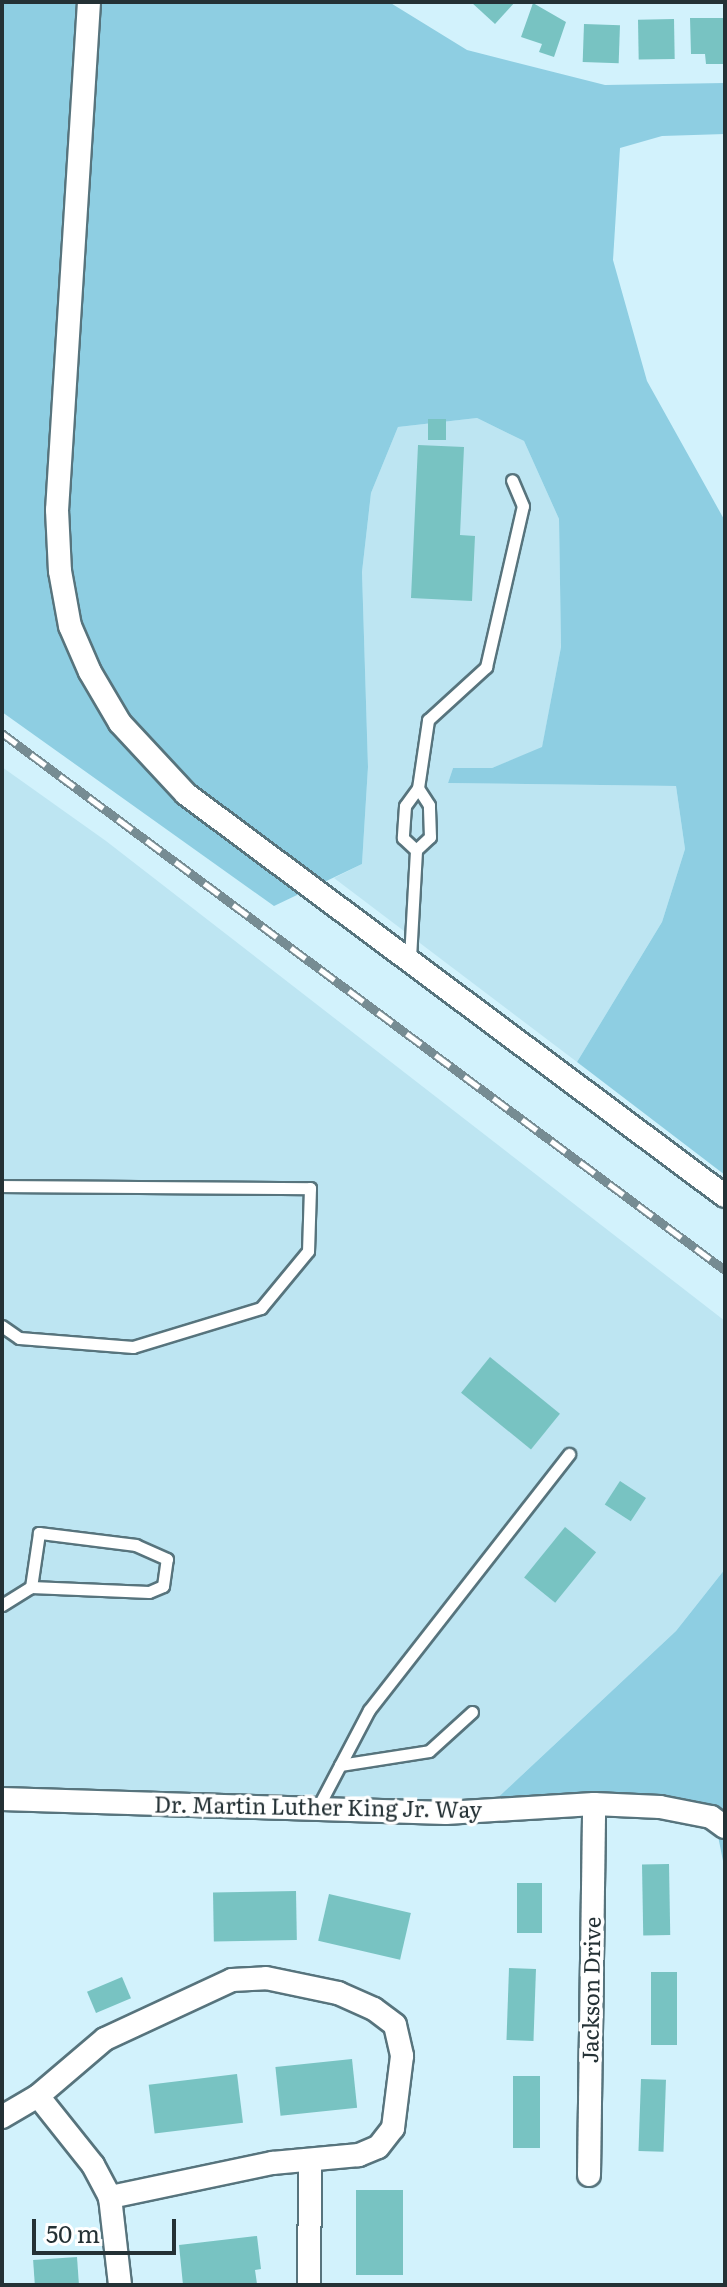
<!DOCTYPE html>
<html>
<head>
<meta charset="utf-8">
<style>
  body { margin:0 }
  #map { position:relative; width:727px; height:2287px; overflow:hidden; background:#d2f2fc; font-family:Literata,serif }
  div>[style] { position:absolute }
  .built>* { inset:0; background:#bde5f2 }
  .green>* { inset:0; background:#8ecee2 }
  .building>* { inset:0; background:#78c3c2; transform-origin:0 0 }
  .roads { filter:drop-shadow(2px 0 #57747d) drop-shadow(-2px 0 #57747d) drop-shadow(0 2px #57747d) drop-shadow(0 -2px #57747d) }
  .lane>* { height:11px; margin:-5.5px; padding:0 5.5px; transform-origin:5.5px; border-radius:5.5px; background:#fff }
  .street>* { height:22px; margin:-11px; padding:0 11px; transform-origin:11px; border-radius:11px; background:#fff }
  .rail>* { height:9px; margin-top:-4.5px; transform-origin:0; background:repeating-linear-gradient(90deg,#fff 0 18px,#768c93 0 36px); box-sizing:border-box; border-block:2px solid #768c93 }
  span { translate:-50% -50%; white-space:nowrap; text-align:center; line-height:1.15; -webkit-text-stroke:7px #fff; paint-order:stroke }
  .street-label { font-size:22px; color:#243135 }
  .frame { position:absolute; inset:0; border:4px solid #243135; pointer-events:none }
  .scale { position:absolute; left:32px; top:2219px; width:144px; height:36px; box-sizing:border-box; border:4px solid #243135; border-top:0; padding-left:10px; font-size:24px; line-height:28px; white-space:nowrap; color:#243135; -webkit-text-stroke:6px #fff; paint-order:stroke }
</style>
</head>
<body>
<div id="map">
  <div class="built">
    <div style="clip-path:polygon(477px 418px,524px 441px,559px 519px,561px 647px,542px 748px,492px 768px,453px 768px,448px 783px,676px 786px,685px 849px,662px 922px,577px 1062px,334px 878px,362px 864px,368px 767px,362px 572px,371px 493px,398px 427px)"></div>
    <div style="clip-path:polygon(2px 767px,106px 841px,725px 1321px,725px 1569px,676px 1631px,490px 1805px,2px 1790px)"></div>
  </div>
  <div class="green">
    <div style="clip-path:polygon(2px 2px,389px 2px,467px 50px,605px 85px,725px 83px,725px 134px,662px 136px,620px 148px,613px 260px,647px 381px,725px 521px,725px 1175px,577px 1062px,662px 922px,685px 849px,676px 786px,448px 783px,453px 768px,492px 768px,542px 747px,561px 647px,559px 519px,524px 441px,477px 418px,398px 427px,371px 493px,362px 572px,368px 767px,362px 864px,274px 906px,2px 712px)"></div>
    <div style="clip-path:polygon(725px 1569px,725px 1871px,713px 1811px,490px 1805px,676px 1631px)"></div>
  </div>
  <div class="building">
    <div style="clip-path:polygon(471px 2px,515px 2px,495px 24px)"></div>
    <div style="clip-path:polygon(533px 3px,566px 22px,554px 57px,539px 52px,542px 44px,521px 37px)"></div>
    <div style="clip-path:polygon(690px 18px,725px 18px,725px 64px,706px 64px,705px 54px,691px 54px)"></div>
    <div style="left:674px;top:19px;width:40px;height:36px;rotate:89deg"></div>
    <div style="left:584px;top:24px;width:36px;height:38px;rotate:2deg"></div>
    <div style="left:428px;top:419px;width:18px;height:21px"></div>
    <div style="clip-path:polygon(418px 445px,464px 447px,460px 535px,475px 536px,472px 601px,411px 598px)"></div>
    <div style="left:490px;top:1357px;width:90px;height:46px;rotate:39deg"></div>
    <div style="left:620px;top:1481px;width:31px;height:28px;rotate:33deg"></div>
    <div style="left:565px;top:1527px;width:40px;height:65px;rotate:39deg"></div>
    <div style="left:669px;top:1864px;width:71px;height:27px;rotate:89deg"></div>
    <div style="left:517px;top:1883px;width:25px;height:50px"></div>
    <div style="left:296px;top:1891px;width:49px;height:83px;rotate:89deg"></div>
    <div style="left:329px;top:1894px;width:84px;height:48px;rotate:13deg"></div>
    <div style="left:509px;top:1968px;width:27px;height:72px;rotate:2deg"></div>
    <div style="left:651px;top:1972px;width:26px;height:73px"></div>
    <div style="left:122px;top:1977px;width:23px;height:38px;rotate:67deg"></div>
    <div style="left:352px;top:2059px;width:49px;height:77px;rotate:84deg"></div>
    <div style="left:237px;top:2074px;width:49px;height:89px;rotate:83deg"></div>
    <div style="left:513px;top:2076px;width:27px;height:72px"></div>
    <div style="left:641px;top:2079px;width:25px;height:72px;rotate:2deg"></div>
    <div style="left:356px;top:2190px;width:47px;height:85px"></div>
    <div style="clip-path:polygon(257px 2236px,261px 2269px,255px 2270px,257px 2284px,183px 2285px,179px 2245px)"></div>
    <div style="left:77px;top:2257px;width:28px;height:44px;rotate:86deg"></div>
  </div>
  <div class="roads">
    <div class="lane">
      <div style="left:418px;top:788px;width:69px;rotate:-81.6deg"></div>
      <div style="left:428px;top:720px;width:79px;rotate:-42.4deg"></div>
      <div style="left:486px;top:667px;width:165px;rotate:-77.1deg"></div>
      <div style="left:523px;top:506px;width:28px;rotate:-113deg"></div>
      <div style="left:410px;top:958px;width:108px;rotate:-86.8deg"></div>
      <div style="left:416px;top:850px;width:19px;rotate:-43deg"></div>
      <div style="left:430px;top:837px;width:32px;rotate:-92deg"></div>
      <div style="left:429px;top:805px;width:20px;rotate:-123deg"></div>
      <div style="left:418px;top:788px;width:22px;rotate:126deg"></div>
      <div style="left:405px;top:806px;width:32px;rotate:94deg"></div>
      <div style="left:403px;top:838px;width:18px;rotate:43deg"></div>
      <div style="left:2px;top:1186px;width:308px;rotate:0.4deg"></div>
      <div style="left:310px;top:1188px;width:63px;rotate:91.8deg"></div>
      <div style="left:308px;top:1251px;width:74px;rotate:129.5deg"></div>
      <div style="left:261px;top:1308px;width:134px;rotate:163.1deg"></div>
      <div style="left:133px;top:1347px;width:114px;rotate:-175.5deg"></div>
      <div style="left:19px;top:1338px;width:21px;rotate:-145deg"></div>
      <div style="left:2px;top:1605px;width:34px;rotate:-32deg"></div>
      <div style="left:31px;top:1587px;width:118px;rotate:2.4deg"></div>
      <div style="left:149px;top:1592px;width:15px;rotate:-23deg"></div>
      <div style="left:163px;top:1586px;width:27px;rotate:-82deg"></div>
      <div style="left:167px;top:1559px;width:34px;rotate:-156deg"></div>
      <div style="left:136px;top:1545px;width:98px;rotate:-172.9deg"></div>
      <div style="left:39px;top:1533px;width:55px;rotate:98.4deg"></div>
      <div style="left:340px;top:1765px;width:90px;rotate:-8.9deg"></div>
      <div style="left:429px;top:1751px;width:58px;rotate:-42.2deg"></div>
      <div style="left:317px;top:1809px;width:112px;rotate:-62.3deg"></div>
      <div style="left:369px;top:1710px;width:325px;rotate:-52deg"></div>
    </div>
    <div class="street">
      <div style="left:89px;top:2px;width:509px;rotate:93.6deg"></div>
      <div style="left:57px;top:510px;width:61px;rotate:87.2deg"></div>
      <div style="left:60px;top:571px;width:56px;rotate:79.7deg"></div>
      <div style="left:70px;top:626px;width:50px;rotate:66.5deg"></div>
      <div style="left:90px;top:672px;width:59px;rotate:59.5deg"></div>
      <div style="left:120px;top:723px;width:97px;rotate:47.1deg"></div>
      <div style="left:186px;top:794px;width:672px;rotate:36.72deg"></div>
      <div style="left:2px;top:1799px;width:444px;rotate:1.8deg"></div>
      <div style="left:446px;top:1813px;width:148px;rotate:-3.5deg"></div>
      <div style="left:594px;top:1804px;width:66px;rotate:2.6deg"></div>
      <div style="left:660px;top:1807px;width:52px;rotate:11.1deg"></div>
      <div style="left:711px;top:1817px;width:17px;rotate:36deg"></div>
      <div style="left:38px;top:2096px;width:88px;rotate:51.4deg"></div>
      <div style="left:93px;top:2165px;width:36px;rotate:62deg"></div>
      <div style="left:110px;top:2197px;width:89px;rotate:83.5deg"></div>
      <div style="left:2px;top:2117px;width:42px;rotate:-30.3deg"></div>
      <div style="left:38px;top:2096px;width:88px;rotate:-40.4deg"></div>
      <div style="left:105px;top:2039px;width:140px;rotate:-24.9deg"></div>
      <div style="left:232px;top:1980px;width:34px;rotate:-3deg"></div>
      <div style="left:266px;top:1978px;width:74px;rotate:11.8deg"></div>
      <div style="left:338px;top:1993px;width:39px;rotate:24deg"></div>
      <div style="left:374px;top:2009px;width:26px;rotate:37deg"></div>
      <div style="left:395px;top:2025px;width:32px;rotate:77deg"></div>
      <div style="left:402px;top:2056px;width:73px;rotate:97.1deg"></div>
      <div style="left:393px;top:2128px;width:24px;rotate:128deg"></div>
      <div style="left:378px;top:2147px;width:21px;rotate:157deg"></div>
      <div style="left:359px;top:2155px;width:87px;rotate:174.7deg"></div>
      <div style="left:272px;top:2163px;width:166px;rotate:168.1deg"></div>
      <div style="left:589px;top:2175px;width:371px;rotate:-89.2deg"></div>
      <div style="left:309px;top:2285px;width:125px;rotate:-89.5deg"></div>
    </div>
  </div>
  <div class="rail">
    <div style="left:2px;top:733px;width:901px;rotate:36.6deg"></div>
  </div>
  <div class="street-label">
    <span style="left:318px;top:1806px;rotate:1deg">Dr. Martin Luther King Jr. Way</span>
    <span style="left:590px;top:1990px;rotate:-89deg">Jackson Drive</span>
  </div>
  <div class="frame"></div>
  <div class="scale">50 m</div>
</div>
</body>
</html>
